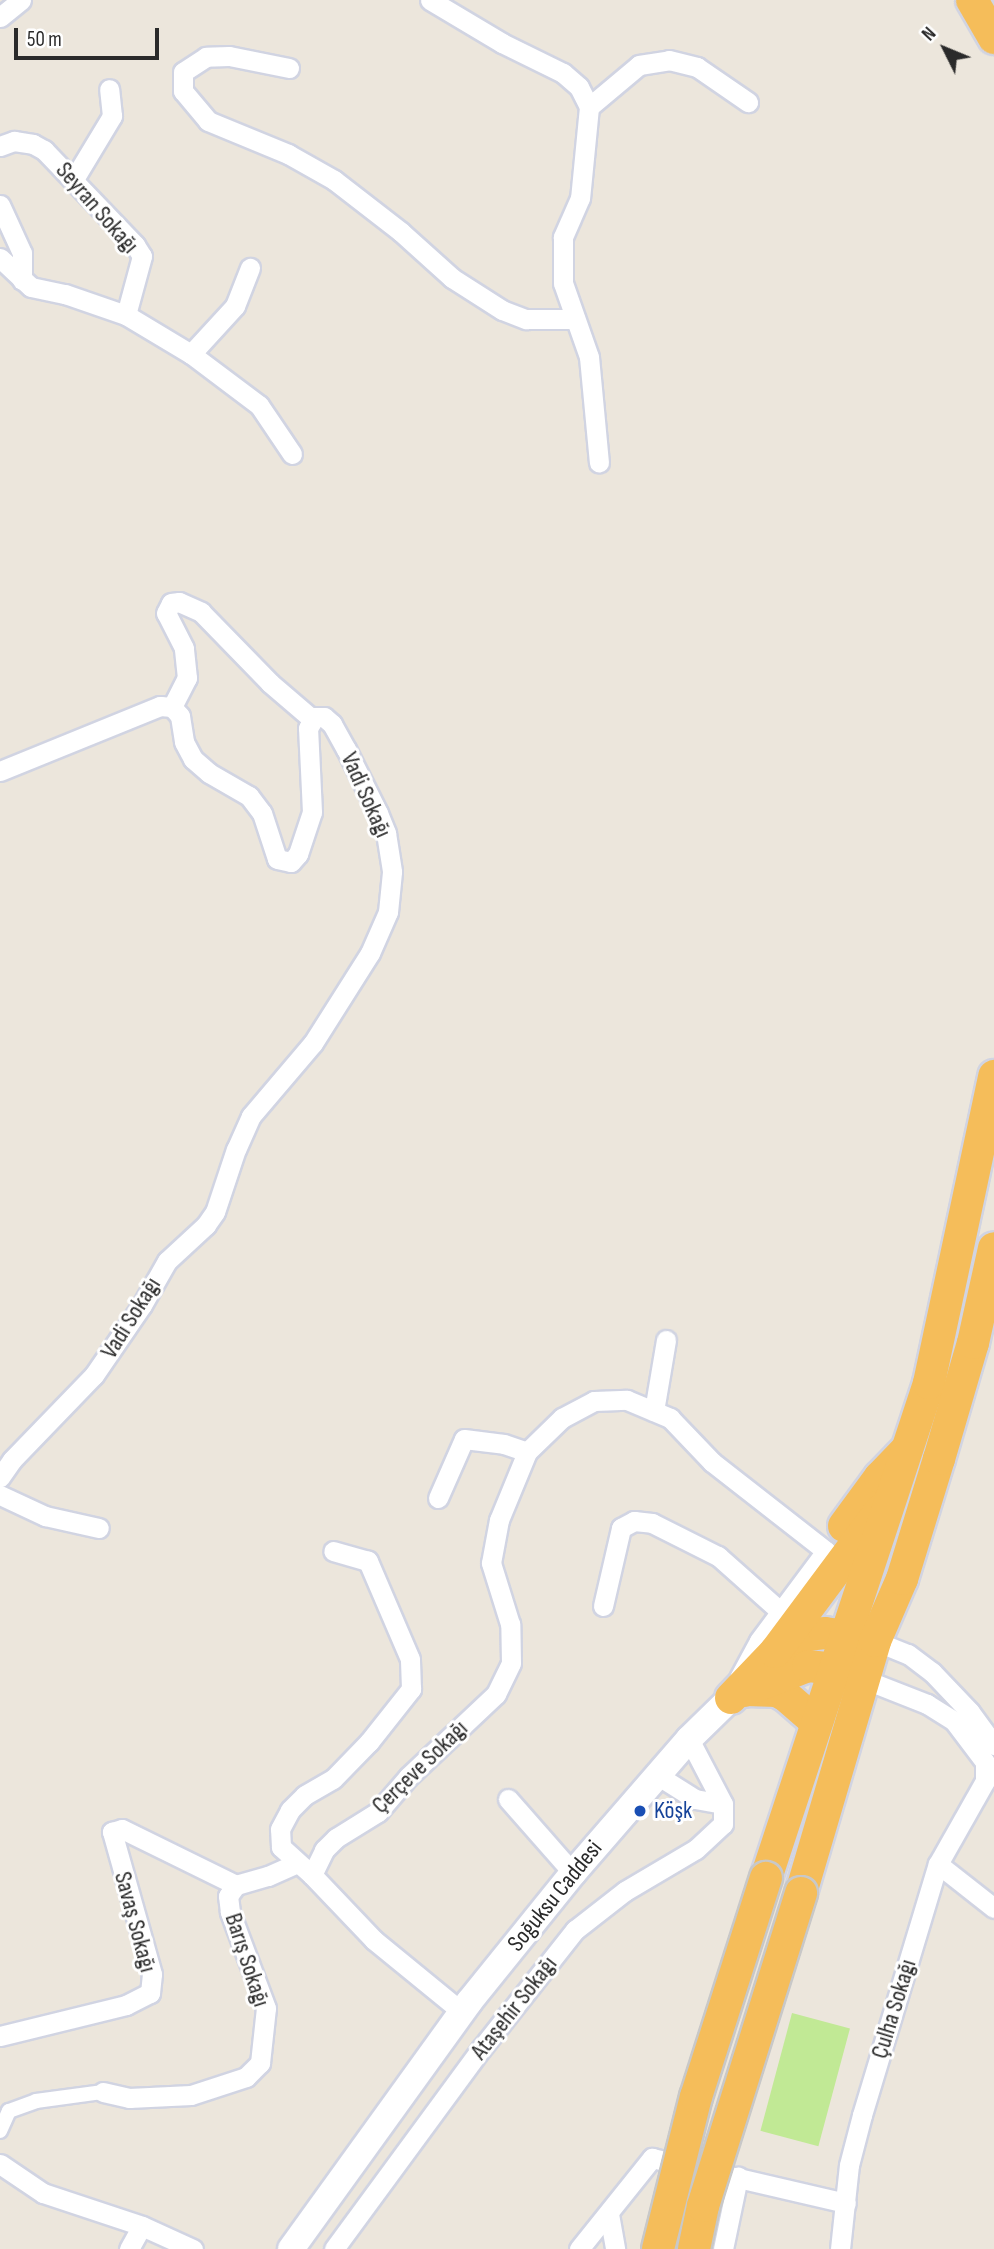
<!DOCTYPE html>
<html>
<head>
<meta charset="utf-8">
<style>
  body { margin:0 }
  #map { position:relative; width:994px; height:2249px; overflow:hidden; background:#ece6dc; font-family:"Sofia Sans Condensed",sans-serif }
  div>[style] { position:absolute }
  .pitch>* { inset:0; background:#c1e995; transform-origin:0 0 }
  .roads { filter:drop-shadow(2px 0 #d1d4e2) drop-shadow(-2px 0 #d1d4e2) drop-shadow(0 2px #d1d4e2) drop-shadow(0 -2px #d1d4e2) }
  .pedestrian>* { height:14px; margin:-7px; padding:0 7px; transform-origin:7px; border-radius:7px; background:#fff }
  .minor>* { height:19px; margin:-9.5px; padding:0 9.5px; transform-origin:9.5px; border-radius:9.5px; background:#fff }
  .secondary>* { height:26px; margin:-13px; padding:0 13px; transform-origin:13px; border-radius:13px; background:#fff }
  .trunk>* { height:32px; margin:-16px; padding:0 16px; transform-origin:16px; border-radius:16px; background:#f5bd5a }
  .bridges { filter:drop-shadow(2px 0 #c8c8c8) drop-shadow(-2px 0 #c8c8c8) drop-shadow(0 2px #c8c8c8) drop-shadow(0 -2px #c8c8c8) }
  .trunk-bridge>* { height:32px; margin:-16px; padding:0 16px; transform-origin:16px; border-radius:16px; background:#f5bd5a }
  .dots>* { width:19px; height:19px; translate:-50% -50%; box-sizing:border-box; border:4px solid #fff; border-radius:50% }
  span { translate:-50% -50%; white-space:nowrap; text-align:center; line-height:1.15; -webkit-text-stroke:6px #fff; paint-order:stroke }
  .street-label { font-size:24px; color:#2a2a2a }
  .transit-label { font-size:24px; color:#164399 }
  .left { translate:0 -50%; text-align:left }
  .north { position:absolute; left:910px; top:14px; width:70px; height:70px; -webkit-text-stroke:5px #fff; paint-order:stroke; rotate:313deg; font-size:19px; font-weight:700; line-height:28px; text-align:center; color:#2a2a2a }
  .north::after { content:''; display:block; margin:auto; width:24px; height:32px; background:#2a2a2a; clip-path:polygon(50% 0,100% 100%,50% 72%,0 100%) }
  .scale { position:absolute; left:14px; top:28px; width:145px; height:32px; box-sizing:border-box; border:4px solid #2a2a2a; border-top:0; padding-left:9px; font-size:21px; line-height:24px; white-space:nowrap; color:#2a2a2a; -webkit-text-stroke:5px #fff; paint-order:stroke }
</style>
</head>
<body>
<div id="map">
  <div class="pitch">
    <div style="left:792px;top:2013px;width:60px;height:122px;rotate:15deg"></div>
  </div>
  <div class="roads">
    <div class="pedestrian">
      <div style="left:0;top:2131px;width:22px;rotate:-66deg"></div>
      <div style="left:9px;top:2111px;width:29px;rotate:-20deg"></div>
      <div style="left:36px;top:2101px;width:68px;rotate:-7.7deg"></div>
    </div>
    <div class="minor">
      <div style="left:430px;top:0;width:84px;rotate:30.8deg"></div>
      <div style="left:502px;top:43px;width:68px;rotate:26.2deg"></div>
      <div style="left:563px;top:73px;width:21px;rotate:41deg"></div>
      <div style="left:579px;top:87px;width:22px;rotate:63deg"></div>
      <div style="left:589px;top:107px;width:91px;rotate:95.6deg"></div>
      <div style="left:580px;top:198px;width:43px;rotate:113.6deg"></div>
      <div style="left:563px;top:237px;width:46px;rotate:90deg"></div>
      <div style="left:563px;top:283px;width:78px;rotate:70.6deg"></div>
      <div style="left:589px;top:357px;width:106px;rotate:84.6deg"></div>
      <div style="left:0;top:17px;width:27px;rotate:-39deg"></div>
      <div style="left:289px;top:68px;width:61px;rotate:-168.7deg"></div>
      <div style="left:229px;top:56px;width:23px;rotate:178deg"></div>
      <div style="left:206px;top:57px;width:27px;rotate:147deg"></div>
      <div style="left:183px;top:72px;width:19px;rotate:90deg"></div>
      <div style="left:183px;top:91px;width:39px;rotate:50deg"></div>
      <div style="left:208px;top:121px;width:87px;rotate:22.4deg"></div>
      <div style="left:288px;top:154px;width:53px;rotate:29.5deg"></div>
      <div style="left:334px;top:180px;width:85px;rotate:37.8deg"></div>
      <div style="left:401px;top:232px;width:69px;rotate:42deg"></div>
      <div style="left:452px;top:278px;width:59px;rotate:32.6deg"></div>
      <div style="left:502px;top:310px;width:26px;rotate:21deg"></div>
      <div style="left:526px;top:319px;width:49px"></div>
      <div style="left:589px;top:107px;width:65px;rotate:-40deg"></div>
      <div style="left:639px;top:65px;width:30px;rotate:-9deg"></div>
      <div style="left:669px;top:60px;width:29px;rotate:14deg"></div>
      <div style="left:697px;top:67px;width:62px;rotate:34.5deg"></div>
      <div style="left:0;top:146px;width:15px;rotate:-20deg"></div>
      <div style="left:14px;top:141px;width:19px;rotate:9deg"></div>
      <div style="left:33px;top:144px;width:13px;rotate:29deg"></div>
      <div style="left:44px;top:150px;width:132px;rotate:46.2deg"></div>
      <div style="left:135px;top:245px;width:13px;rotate:58deg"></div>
      <div style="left:142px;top:256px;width:61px;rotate:105.2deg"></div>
      <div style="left:74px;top:179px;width:74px;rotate:-58.9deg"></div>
      <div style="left:112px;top:116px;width:27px;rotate:-96deg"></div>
      <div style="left:0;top:205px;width:53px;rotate:65.4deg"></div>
      <div style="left:22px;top:253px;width:27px;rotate:90deg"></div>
      <div style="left:0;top:258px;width:42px;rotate:43.1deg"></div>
      <div style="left:31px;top:287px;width:35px;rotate:12deg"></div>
      <div style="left:65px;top:294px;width:65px;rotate:19deg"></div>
      <div style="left:126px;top:315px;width:76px;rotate:31deg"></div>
      <div style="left:191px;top:354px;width:85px;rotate:36.9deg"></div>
      <div style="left:259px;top:405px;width:59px;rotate:56deg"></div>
      <div style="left:191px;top:354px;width:65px;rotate:-47.5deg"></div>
      <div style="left:235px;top:306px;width:41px;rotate:-68.5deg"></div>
      <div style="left:172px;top:707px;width:33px;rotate:-63deg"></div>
      <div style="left:187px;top:678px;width:30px;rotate:-96deg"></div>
      <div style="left:184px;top:648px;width:39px;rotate:-117deg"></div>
      <div style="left:166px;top:613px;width:11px;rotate:-63deg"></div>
      <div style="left:171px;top:603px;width:8px;rotate:-7deg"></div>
      <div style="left:179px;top:602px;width:24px;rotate:24deg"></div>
      <div style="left:201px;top:612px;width:99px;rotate:45.8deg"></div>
      <div style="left:270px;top:683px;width:55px;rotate:40.6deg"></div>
      <div style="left:0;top:771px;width:173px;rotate:-22.1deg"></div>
      <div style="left:160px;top:706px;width:12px;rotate:5deg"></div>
      <div style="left:172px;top:707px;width:12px;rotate:48deg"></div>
      <div style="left:180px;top:716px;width:26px;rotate:81deg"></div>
      <div style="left:184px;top:742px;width:19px;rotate:62deg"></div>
      <div style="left:193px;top:759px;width:21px;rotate:41deg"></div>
      <div style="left:209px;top:773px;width:46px;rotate:29.9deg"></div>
      <div style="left:249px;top:796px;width:21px;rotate:53deg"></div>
      <div style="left:262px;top:813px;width:48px;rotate:71.9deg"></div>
      <div style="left:277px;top:859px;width:14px;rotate:12deg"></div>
      <div style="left:291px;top:862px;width:11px;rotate:-49deg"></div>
      <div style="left:298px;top:854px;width:44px;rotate:-71.6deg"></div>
      <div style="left:312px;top:812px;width:84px;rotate:-92.7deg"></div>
      <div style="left:308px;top:728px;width:13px;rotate:-58deg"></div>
      <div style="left:315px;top:717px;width:9px"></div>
      <div style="left:324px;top:717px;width:11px;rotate:41deg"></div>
      <div style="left:332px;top:724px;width:29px;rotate:61deg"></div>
      <div style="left:346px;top:749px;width:72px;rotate:63.4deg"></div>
      <div style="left:378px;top:813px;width:22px;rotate:68deg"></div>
      <div style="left:386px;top:833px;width:39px;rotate:81deg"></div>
      <div style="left:392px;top:872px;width:40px;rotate:95.7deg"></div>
      <div style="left:388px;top:912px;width:45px;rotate:113.7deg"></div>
      <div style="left:370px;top:953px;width:107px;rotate:122.3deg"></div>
      <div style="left:313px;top:1043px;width:96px;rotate:130.3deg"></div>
      <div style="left:251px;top:1116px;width:36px;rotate:114deg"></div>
      <div style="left:236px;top:1149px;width:66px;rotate:108.4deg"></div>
      <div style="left:215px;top:1212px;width:16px;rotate:125deg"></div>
      <div style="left:206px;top:1225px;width:53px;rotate:137.3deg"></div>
      <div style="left:167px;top:1261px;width:51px;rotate:119.6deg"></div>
      <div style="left:142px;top:1305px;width:85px;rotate:124.4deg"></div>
      <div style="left:94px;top:1375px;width:118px;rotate:134deg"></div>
      <div style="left:12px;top:1460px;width:21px;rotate:125deg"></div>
      <div style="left:654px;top:1411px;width:72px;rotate:-80.4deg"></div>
      <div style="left:0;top:1495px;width:50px;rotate:25deg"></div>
      <div style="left:45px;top:1516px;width:55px;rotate:12.5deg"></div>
      <div style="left:438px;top:1498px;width:64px;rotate:-66.2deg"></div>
      <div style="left:464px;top:1439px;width:40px;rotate:7.1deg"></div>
      <div style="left:504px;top:1444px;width:24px;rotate:19deg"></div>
      <div style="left:603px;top:1606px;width:80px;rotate:-77deg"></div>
      <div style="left:621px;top:1528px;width:15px;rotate:-28deg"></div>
      <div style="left:634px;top:1521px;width:18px;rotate:6deg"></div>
      <div style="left:652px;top:1523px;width:74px;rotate:26.6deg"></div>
      <div style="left:718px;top:1556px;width:83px;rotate:41.6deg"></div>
      <div style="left:875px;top:1641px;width:35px;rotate:22deg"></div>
      <div style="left:908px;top:1654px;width:30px;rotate:37deg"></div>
      <div style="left:932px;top:1672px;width:55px;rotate:46.5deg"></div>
      <div style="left:970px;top:1712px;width:41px;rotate:54deg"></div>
      <div style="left:866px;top:1680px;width:66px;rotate:21.5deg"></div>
      <div style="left:927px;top:1704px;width:32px;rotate:32deg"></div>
      <div style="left:954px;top:1721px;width:51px;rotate:52.9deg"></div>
      <div style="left:985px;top:1762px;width:19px;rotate:90deg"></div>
      <div style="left:657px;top:1775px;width:45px;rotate:32.3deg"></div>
      <div style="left:695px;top:1799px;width:28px;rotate:10deg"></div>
      <div style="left:508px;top:1799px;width:98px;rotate:48.7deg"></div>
      <div style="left:938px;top:1864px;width:71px;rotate:38.2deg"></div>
      <div style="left:312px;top:1875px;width:42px;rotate:-137.9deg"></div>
      <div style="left:281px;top:1847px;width:18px;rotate:-93deg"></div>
      <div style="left:280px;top:1829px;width:21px;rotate:-62deg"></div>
      <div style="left:290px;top:1810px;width:21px;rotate:-45deg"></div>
      <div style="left:305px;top:1795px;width:32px;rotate:-30deg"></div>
      <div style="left:333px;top:1779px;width:52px;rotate:-45.8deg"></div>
      <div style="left:369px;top:1742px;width:68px;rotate:-51.6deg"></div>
      <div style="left:411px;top:1689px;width:30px;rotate:-92deg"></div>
      <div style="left:410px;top:1659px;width:107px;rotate:-113.2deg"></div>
      <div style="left:368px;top:1561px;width:36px;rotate:-164deg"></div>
      <div style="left:462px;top:2012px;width:114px;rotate:-140.7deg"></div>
      <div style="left:374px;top:1940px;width:90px;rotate:-133.6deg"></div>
      <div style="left:312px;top:1875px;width:28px;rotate:-64deg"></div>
      <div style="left:324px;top:1850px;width:17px;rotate:-45deg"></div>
      <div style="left:336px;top:1838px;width:49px;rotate:-31.8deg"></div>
      <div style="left:378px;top:1812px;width:46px;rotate:-49.4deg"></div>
      <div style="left:408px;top:1777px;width:121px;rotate:-43.3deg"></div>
      <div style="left:496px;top:1694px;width:34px;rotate:-64deg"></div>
      <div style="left:511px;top:1663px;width:39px;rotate:-91deg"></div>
      <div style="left:510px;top:1624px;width:64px;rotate:-107.3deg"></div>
      <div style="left:491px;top:1563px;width:44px;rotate:-79.5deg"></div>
      <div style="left:499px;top:1520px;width:74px;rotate:-67.6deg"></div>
      <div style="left:527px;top:1452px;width:49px;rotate:-44.2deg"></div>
      <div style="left:562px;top:1418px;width:36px;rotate:-28deg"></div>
      <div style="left:594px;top:1401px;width:33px;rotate:-2deg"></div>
      <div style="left:627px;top:1400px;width:47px;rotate:22.7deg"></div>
      <div style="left:670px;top:1418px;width:61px;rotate:46.3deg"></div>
      <div style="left:712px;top:1462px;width:145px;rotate:38deg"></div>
      <div style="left:826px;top:1551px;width:112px;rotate:126.7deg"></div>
      <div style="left:759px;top:1641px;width:42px;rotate:118.4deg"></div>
      <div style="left:0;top:2036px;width:130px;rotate:-13.8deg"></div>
      <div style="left:126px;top:2005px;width:27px;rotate:-27deg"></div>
      <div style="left:150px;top:1993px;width:19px;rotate:-84deg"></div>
      <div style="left:152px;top:1974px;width:148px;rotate:-105.7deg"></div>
      <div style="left:112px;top:1832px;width:10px;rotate:-17deg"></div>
      <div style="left:122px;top:1829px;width:127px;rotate:26.2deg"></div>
      <div style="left:103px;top:2092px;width:27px;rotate:13deg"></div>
      <div style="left:129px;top:2098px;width:62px;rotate:-2.8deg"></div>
      <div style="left:191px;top:2095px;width:58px;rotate:-18.1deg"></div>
      <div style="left:246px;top:2077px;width:20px;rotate:-45deg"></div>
      <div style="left:260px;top:2063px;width:55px;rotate:-83.8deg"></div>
      <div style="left:266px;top:2008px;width:103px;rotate:-110.6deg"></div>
      <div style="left:230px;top:1912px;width:16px;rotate:-97deg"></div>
      <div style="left:228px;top:1896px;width:14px;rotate:-54deg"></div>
      <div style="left:236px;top:1885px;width:33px;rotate:-16deg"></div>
      <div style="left:268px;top:1876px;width:32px;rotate:-24deg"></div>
      <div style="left:0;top:2164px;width:52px;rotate:34deg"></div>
      <div style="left:43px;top:2193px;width:104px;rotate:18.4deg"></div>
      <div style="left:142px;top:2226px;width:56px;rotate:24.3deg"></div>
      <div style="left:609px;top:2214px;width:36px;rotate:80deg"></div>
      <div style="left:129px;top:2249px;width:26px;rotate:-61deg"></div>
      <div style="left:334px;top:2249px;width:248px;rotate:-53.7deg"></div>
      <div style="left:481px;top:2049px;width:152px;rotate:-51.7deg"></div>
      <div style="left:575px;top:1930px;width:63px;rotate:-38deg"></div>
      <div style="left:625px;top:1891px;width:82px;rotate:-30.6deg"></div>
      <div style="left:696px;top:1849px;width:37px;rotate:-43deg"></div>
      <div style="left:723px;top:1824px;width:20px;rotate:-90deg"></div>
      <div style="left:723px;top:1804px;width:73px;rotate:-117.6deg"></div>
      <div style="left:579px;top:2249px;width:117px;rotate:-51.3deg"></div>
      <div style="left:652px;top:2158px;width:199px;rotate:13.1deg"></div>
      <div style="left:723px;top:2249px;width:74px;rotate:-78.2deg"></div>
      <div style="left:840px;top:2249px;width:84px;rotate:-83.9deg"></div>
      <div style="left:849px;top:2165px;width:52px;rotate:-75.4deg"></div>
      <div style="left:862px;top:2115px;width:262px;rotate:-73.2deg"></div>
      <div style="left:938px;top:1864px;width:95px;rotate:-60.5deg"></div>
    </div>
    <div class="secondary">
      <div style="left:291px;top:2249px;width:304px;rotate:-54.2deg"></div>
      <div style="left:469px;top:2002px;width:166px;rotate:-51.1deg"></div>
      <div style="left:573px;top:1873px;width:177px;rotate:-49.1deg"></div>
      <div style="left:689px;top:1739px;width:59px;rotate:-44.3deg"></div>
    </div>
    <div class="trunk">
      <div style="left:972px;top:0;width:44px;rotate:59.9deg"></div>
      <div style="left:844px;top:1526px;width:61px;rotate:-53.7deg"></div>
      <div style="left:880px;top:1477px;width:35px;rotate:-46deg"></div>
      <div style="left:776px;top:1651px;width:35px;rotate:-27deg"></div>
      <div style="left:807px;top:1635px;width:18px;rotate:-6deg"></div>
      <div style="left:825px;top:1633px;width:42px;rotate:8.1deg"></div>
      <div style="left:747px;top:1690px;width:30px;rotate:2deg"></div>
      <div style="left:777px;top:1691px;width:10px;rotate:29deg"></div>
      <div style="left:786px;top:1696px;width:40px;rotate:41deg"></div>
      <div style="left:744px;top:1691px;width:69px;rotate:-21.3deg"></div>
      <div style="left:808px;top:1666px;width:27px;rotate:6deg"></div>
      <div style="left:835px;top:1669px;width:20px;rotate:20deg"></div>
      <div style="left:731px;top:1698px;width:64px;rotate:-46.3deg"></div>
      <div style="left:775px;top:1652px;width:176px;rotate:-53.3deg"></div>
      <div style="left:766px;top:1878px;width:521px;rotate:-71.77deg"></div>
      <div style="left:929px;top:1383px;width:314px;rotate:-78deg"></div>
      <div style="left:801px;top:1893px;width:263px;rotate:-73.6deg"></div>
      <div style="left:875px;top:1641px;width:68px;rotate:-66.5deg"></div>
      <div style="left:902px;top:1579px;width:126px;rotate:-72.9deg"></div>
      <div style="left:939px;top:1459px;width:121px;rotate:-73.7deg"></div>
      <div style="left:973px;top:1343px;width:97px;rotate:-77.5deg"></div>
    </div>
  </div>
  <div class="bridges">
    <div class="trunk-bridge">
      <div style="left:658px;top:2249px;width:157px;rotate:-76deg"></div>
      <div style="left:696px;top:2097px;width:230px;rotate:-72.3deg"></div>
      <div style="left:694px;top:2249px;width:44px;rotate:-78.2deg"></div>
      <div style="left:703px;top:2206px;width:328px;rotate:-72.6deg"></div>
    </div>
  </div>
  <div class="dots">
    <div style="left:640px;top:1811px;background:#1a4fb4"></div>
  </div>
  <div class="street-label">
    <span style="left:97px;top:208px;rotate:49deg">Seyran Sokağı</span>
    <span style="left:366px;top:795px;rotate:66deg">Vadi Sokağı</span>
    <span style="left:131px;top:1318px;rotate:-58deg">Vadi Sokağı</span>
    <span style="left:420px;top:1767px;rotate:-44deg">Çerçeve Sokağı</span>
    <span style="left:555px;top:1896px;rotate:-51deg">Soğuksu Caddesi</span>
    <span style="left:135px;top:1922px;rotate:75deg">Savaş Sokağı</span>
    <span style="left:247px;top:1960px;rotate:72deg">Barış Sokağı</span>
    <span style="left:514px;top:2008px;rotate:-52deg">Ataşehir Sokağı</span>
    <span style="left:894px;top:2009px;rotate:-73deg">Çulha Sokağı</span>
  </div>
  <div class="transit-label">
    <span class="left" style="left:654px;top:1811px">Köşk</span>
  </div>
  <div class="north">N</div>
  <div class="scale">50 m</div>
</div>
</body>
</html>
